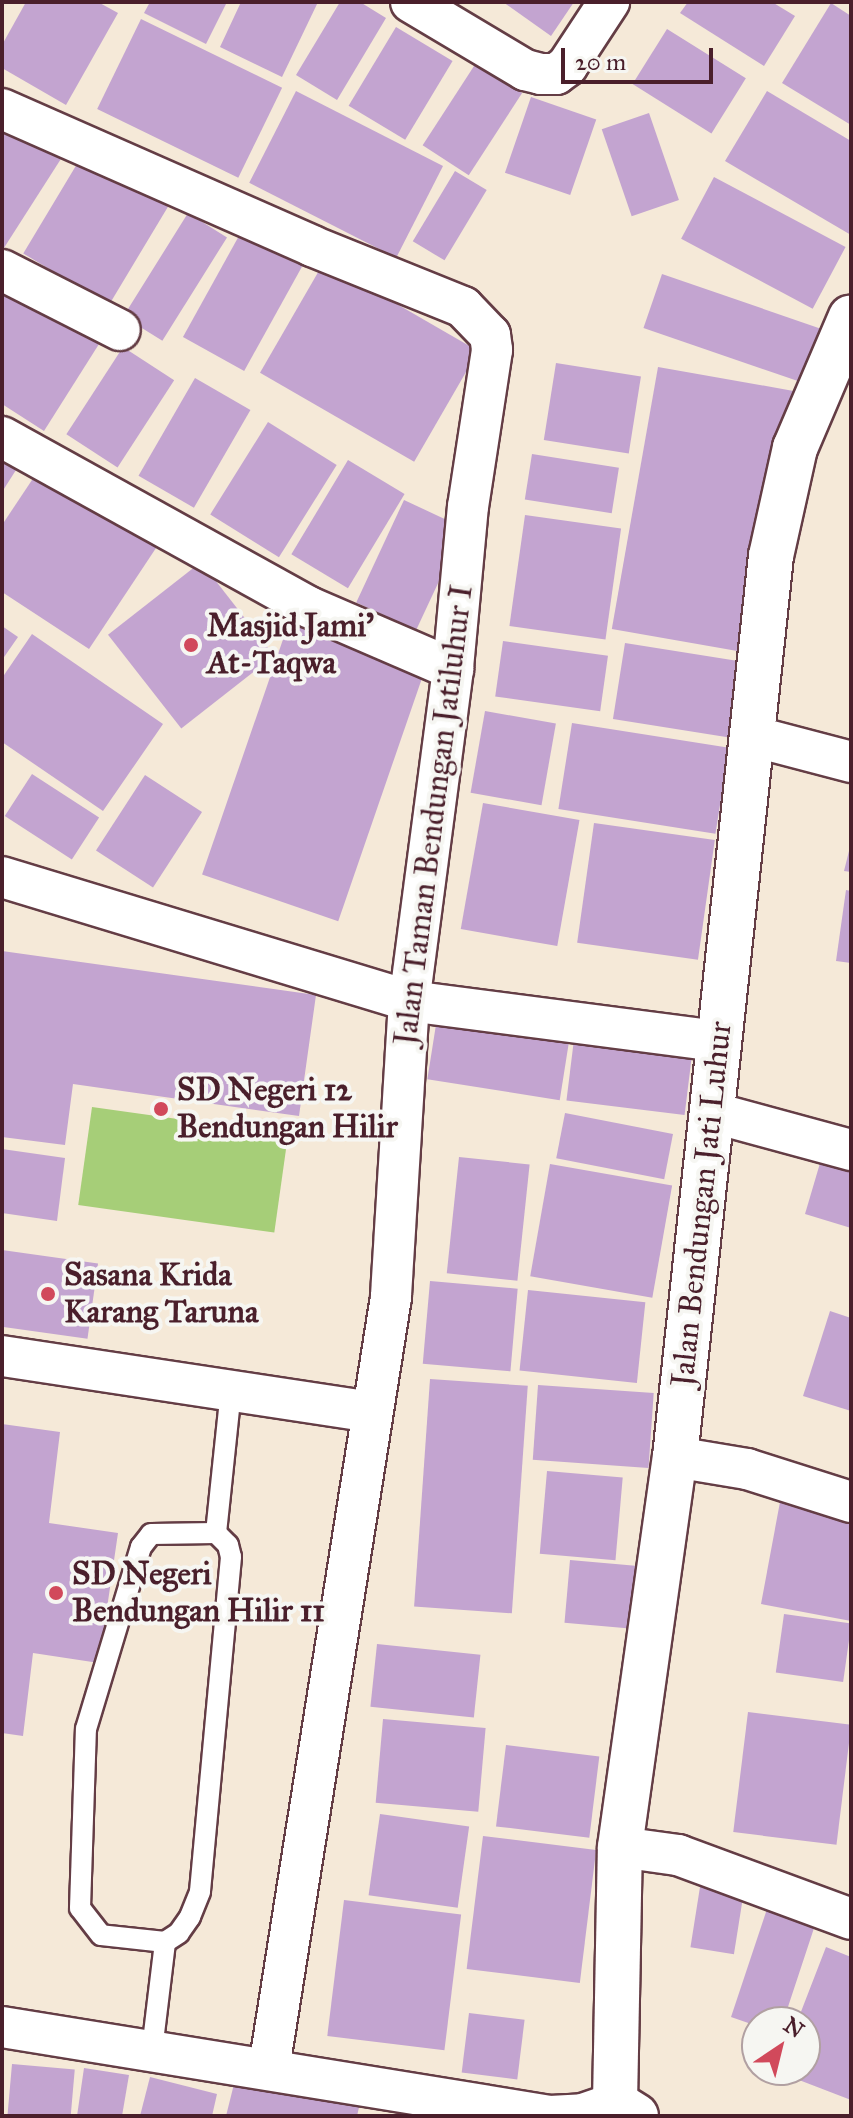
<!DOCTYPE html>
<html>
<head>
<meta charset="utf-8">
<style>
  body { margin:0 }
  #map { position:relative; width:853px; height:2118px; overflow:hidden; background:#f5e9d8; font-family:"IM FELL Great Primer",serif }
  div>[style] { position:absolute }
  .green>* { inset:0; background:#a6ce78; transform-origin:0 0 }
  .building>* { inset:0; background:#c3a4d0; transform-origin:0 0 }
  .roads { filter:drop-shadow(2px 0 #643d45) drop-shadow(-2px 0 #643d45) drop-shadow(0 2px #643d45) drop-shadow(0 -2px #643d45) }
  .service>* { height:20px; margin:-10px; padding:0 10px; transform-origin:10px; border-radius:10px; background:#fff }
  .minor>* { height:40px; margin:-20px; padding:0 20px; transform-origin:20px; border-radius:20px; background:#fff }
  .tertiary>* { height:44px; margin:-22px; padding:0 22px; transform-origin:22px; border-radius:22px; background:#fff }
  .dots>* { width:22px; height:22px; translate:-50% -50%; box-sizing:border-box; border:4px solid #f6f6f2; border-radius:50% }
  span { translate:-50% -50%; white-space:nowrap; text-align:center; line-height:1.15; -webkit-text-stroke:8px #f6f6f2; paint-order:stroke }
  .poi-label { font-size:32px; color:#4a1f2b; font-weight:700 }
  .left { translate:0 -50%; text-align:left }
  .street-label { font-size:32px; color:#4a1f2b }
  .frame { position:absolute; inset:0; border:4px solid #4a1f2b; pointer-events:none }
  .north { position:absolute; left:741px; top:2006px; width:80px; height:80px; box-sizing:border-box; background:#f6f6f2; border:2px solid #b1a0a2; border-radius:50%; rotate:35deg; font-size:22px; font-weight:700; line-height:32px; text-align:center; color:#4a1f2b }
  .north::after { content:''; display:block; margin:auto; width:28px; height:36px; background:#d1495b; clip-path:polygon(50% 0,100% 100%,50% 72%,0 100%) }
  .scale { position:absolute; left:561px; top:48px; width:152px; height:36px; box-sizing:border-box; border:4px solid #4a1f2b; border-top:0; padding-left:10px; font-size:24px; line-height:28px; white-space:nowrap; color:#4a1f2b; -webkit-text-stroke:6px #f6f6f2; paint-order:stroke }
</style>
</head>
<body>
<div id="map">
  <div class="green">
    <div style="left:92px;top:1107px;width:198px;height:99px;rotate:8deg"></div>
  </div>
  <div class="building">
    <div style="clip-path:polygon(26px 2px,98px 2px,118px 13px,66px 105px,2px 68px,2px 45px)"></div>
    <div style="clip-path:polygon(150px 2px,227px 2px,206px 44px,144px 13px)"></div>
    <div style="clip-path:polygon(241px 2px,318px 2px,282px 77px,220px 47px)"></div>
    <div style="clip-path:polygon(340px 2px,360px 2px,386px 18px,337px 100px,296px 75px)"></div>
    <div style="clip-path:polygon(503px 2px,574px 2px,551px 36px)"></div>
    <div style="clip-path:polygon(688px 2px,772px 2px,795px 16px,764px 66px,680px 13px)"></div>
    <div style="clip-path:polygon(831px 3px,851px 16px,851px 125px,782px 83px)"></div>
    <div style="left:141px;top:19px;width:157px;height:100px;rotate:26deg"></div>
    <div style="left:396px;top:27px;width:66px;height:92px;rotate:31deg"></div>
    <div style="left:667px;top:29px;width:93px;height:65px;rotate:32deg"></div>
    <div style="left:476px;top:63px;width:55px;height:98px;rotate:33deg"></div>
    <div style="left:296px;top:91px;width:165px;height:103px;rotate:27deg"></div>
    <div style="clip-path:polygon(767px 91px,851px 141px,851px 235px,725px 161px)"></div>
    <div style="left:531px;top:97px;width:69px;height:80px;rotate:19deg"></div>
    <div style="left:649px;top:113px;width:92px;height:50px;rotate:71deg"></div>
    <div style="clip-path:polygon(2px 126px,66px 151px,2px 251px)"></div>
    <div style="left:83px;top:154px;width:100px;height:116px;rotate:31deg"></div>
    <div style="left:455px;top:171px;width:37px;height:82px;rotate:31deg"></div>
    <div style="left:714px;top:177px;width:149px;height:70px;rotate:28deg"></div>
    <div style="left:188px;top:213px;width:46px;height:122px;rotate:32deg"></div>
    <div style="left:245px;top:225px;width:70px;height:128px;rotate:29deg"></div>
    <div style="left:324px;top:262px;width:178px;height:128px;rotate:30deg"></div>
    <div style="left:662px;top:274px;width:171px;height:57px;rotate:19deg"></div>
    <div style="clip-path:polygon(2px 283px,99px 344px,44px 431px,2px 404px)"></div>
    <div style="left:123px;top:347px;width:61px;height:104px;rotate:33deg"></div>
    <div style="left:556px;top:363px;width:86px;height:78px;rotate:9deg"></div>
    <div style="left:658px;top:367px;width:139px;height:266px;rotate:10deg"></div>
    <div style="left:195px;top:378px;width:64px;height:113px;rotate:30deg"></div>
    <div style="left:268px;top:422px;width:81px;height:109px;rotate:32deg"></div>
    <div style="clip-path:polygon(2px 445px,23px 459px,2px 492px)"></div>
    <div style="left:532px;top:454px;width:88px;height:46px;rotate:9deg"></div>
    <div style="left:348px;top:460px;width:66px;height:110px;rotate:31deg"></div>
    <div style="clip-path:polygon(42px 465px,160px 542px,89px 649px,2px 592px,2px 525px)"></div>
    <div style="left:404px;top:500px;width:66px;height:113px;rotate:25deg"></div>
    <div style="left:525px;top:515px;width:97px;height:112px;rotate:8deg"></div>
    <div style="left:201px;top:562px;width:119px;height:118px;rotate:52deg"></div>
    <div style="left:289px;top:622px;width:144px;height:267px;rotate:19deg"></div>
    <div style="clip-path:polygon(2px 626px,18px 637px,2px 660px)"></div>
    <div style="clip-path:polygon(32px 634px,163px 724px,103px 811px,2px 742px,2px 678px)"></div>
    <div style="left:503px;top:641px;width:106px;height:56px;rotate:8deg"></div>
    <div style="left:625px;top:643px;width:132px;height:77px;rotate:9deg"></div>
    <div style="left:485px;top:711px;width:72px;height:83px;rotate:10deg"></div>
    <div style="left:572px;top:723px;width:159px;height:87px;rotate:9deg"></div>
    <div style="left:32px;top:774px;width:80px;height:50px;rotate:33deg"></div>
    <div style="left:145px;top:775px;width:68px;height:90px;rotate:33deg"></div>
    <div style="left:483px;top:803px;width:98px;height:128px;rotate:10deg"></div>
    <div style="left:594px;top:823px;width:122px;height:121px;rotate:8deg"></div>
    <div style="clip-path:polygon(851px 843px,851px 872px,844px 871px)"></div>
    <div style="clip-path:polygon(846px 890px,851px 891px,851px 963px,836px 961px)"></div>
    <div style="clip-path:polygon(2px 951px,316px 995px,299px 1116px,73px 1084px,65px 1145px,2px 1137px)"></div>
    <div style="left:438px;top:1012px;width:134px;height:68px;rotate:9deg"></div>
    <div style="left:575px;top:1031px;width:119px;height:70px;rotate:7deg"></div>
    <div style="left:565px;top:1113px;width:110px;height:46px;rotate:11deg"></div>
    <div style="clip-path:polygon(2px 1149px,65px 1158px,57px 1221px,2px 1213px)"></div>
    <div style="clip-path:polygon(823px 1153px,851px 1161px,851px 1228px,805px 1214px)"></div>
    <div style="left:459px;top:1157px;width:71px;height:117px;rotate:6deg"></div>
    <div style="left:550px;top:1164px;width:124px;height:114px;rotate:10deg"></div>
    <div style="left:2px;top:1250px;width:97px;height:76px;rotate:8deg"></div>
    <div style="left:430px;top:1281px;width:88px;height:83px;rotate:5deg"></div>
    <div style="left:528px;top:1290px;width:118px;height:81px;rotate:6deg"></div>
    <div style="clip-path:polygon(830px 1311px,851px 1318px,851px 1411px,803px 1396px)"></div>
    <div style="left:430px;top:1379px;width:98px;height:228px;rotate:4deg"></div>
    <div style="left:538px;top:1385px;width:116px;height:75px;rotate:4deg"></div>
    <div style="clip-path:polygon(2px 1424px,60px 1432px,49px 1523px,118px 1533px,99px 1663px,33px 1653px,23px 1736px,2px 1733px)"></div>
    <div style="left:547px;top:1471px;width:76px;height:83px;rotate:5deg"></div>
    <div style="clip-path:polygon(780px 1502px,851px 1516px,851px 1621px,761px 1604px)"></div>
    <div style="left:570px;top:1560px;width:74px;height:63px;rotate:5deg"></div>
    <div style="left:784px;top:1614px;width:68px;height:59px;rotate:8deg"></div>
    <div style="left:377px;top:1644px;width:104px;height:63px;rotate:6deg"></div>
    <div style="left:748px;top:1712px;width:104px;height:121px;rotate:7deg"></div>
    <div style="left:383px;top:1719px;width:103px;height:84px;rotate:5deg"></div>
    <div style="left:506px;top:1745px;width:94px;height:82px;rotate:7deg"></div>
    <div style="left:380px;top:1814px;width:90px;height:82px;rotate:8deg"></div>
    <div style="left:483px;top:1836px;width:114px;height:134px;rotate:7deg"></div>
    <div style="left:700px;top:1887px;width:44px;height:61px;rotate:9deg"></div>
    <div style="left:344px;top:1900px;width:118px;height:137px;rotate:7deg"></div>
    <div style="clip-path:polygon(770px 1900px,818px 1916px,783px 2022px,757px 2022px,757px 2026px,731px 2017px)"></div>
    <div style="clip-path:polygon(826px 1947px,851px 1957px,851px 2100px,773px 2070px,805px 2070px,805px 2022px,797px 2022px)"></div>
    <div style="left:469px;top:2013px;width:56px;height:60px;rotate:7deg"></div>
    <div style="left:12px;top:2064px;width:63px;height:52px;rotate:5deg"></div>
    <div style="clip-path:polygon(84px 2068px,129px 2075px,122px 2116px,77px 2116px)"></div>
    <div style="clip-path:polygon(237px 2072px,360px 2103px,357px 2116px,226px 2116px)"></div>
    <div style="clip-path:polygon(150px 2077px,217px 2094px,212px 2116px,140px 2116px)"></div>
  </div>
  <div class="roads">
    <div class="service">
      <div style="left:216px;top:1533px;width:17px;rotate:45deg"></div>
      <div style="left:228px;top:1545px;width:12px;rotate:76deg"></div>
      <div style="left:231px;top:1557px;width:336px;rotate:95.3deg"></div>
      <div style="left:200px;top:1892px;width:27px;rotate:112deg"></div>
      <div style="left:190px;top:1917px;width:19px;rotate:125deg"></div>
      <div style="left:179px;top:1933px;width:17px;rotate:147deg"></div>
      <div style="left:165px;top:1942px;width:64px;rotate:-173.8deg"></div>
      <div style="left:101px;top:1935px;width:34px;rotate:-128deg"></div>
      <div style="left:80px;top:1908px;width:179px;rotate:-88.1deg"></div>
      <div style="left:86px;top:1729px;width:190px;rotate:-73.2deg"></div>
      <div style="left:141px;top:1547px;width:16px;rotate:-52deg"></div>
      <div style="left:151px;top:1534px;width:65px;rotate:-0.9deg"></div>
      <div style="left:216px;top:1533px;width:143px;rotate:-84deg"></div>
      <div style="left:152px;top:2050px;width:109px;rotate:-83.1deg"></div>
    </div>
    <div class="minor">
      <div style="left:411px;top:2px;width:133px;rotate:30.8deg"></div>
      <div style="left:525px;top:70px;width:16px;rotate:14deg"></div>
      <div style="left:541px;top:74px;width:15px"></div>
      <div style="left:556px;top:74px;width:14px;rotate:-36deg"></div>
      <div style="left:567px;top:66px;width:77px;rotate:-56.7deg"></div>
      <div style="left:2px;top:109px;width:339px;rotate:23.8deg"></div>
      <div style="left:312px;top:246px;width:163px;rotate:22deg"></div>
      <div style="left:463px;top:307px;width:39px;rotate:46deg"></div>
      <div style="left:490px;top:335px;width:15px;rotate:82deg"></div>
      <div style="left:492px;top:350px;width:158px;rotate:98.7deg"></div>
      <div style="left:468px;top:506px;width:164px;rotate:95.3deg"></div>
      <div style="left:453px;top:669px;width:335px;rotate:97.5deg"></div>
      <div style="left:409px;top:1001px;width:297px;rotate:93.5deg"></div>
      <div style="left:391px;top:1297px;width:781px;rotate:98.99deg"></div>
      <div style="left:2px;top:270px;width:132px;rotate:27deg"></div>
      <div style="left:2px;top:437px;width:351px;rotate:29deg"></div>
      <div style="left:309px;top:607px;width:157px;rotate:23.3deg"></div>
      <div style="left:752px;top:736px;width:102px;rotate:14.7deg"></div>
      <div style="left:2px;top:877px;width:425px;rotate:16.9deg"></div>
      <div style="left:409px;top:1001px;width:313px;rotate:7.4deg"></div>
      <div style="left:711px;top:1112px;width:145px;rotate:15.2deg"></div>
      <div style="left:2px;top:1356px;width:374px;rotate:8.6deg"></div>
      <div style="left:675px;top:1457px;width:73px;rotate:9.5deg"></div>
      <div style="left:747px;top:1469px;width:109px;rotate:17.6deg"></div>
      <div style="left:620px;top:1847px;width:59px;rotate:7.9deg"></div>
      <div style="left:678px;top:1855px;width:184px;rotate:20.3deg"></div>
      <div style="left:2px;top:2027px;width:555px;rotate:9.22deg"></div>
      <div style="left:550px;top:2116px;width:33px;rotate:-3deg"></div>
      <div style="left:583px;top:2114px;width:34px;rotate:-19deg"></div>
    </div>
    <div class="tertiary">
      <div style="left:636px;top:2116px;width:25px;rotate:-148deg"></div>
      <div style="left:615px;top:2103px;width:256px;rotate:-88.9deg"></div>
      <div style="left:620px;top:1847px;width:394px;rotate:-82deg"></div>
      <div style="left:675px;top:1457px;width:906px;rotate:-83.92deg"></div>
      <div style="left:771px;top:556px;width:111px;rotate:-77.5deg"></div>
      <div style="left:795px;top:448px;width:142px;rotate:-66.9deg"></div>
    </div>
  </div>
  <div class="dots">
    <div style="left:191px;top:645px;background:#d1495b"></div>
    <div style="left:161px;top:1109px;background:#d1495b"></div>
    <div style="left:48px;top:1294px;background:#d1495b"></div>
    <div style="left:56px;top:1593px;background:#d1495b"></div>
  </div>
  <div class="poi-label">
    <span class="left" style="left:207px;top:645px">Masjid Jami'<br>At-Taqwa</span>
    <span class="left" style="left:177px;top:1109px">SD Negeri 12<br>Bendungan Hilir</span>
    <span class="left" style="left:64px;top:1294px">Sasana Krida<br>Karang Taruna</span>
    <span class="left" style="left:72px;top:1593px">SD Negeri<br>Bendungan Hilir 11</span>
  </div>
  <div class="street-label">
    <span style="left:434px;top:815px;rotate:-83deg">Jalan Taman Bendungan Jatiluhur I</span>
    <span style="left:702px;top:1204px;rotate:-84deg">Jalan Bendungan Jati Luhur</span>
  </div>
  <div class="frame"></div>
  <div class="north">N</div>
  <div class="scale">20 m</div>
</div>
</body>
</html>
